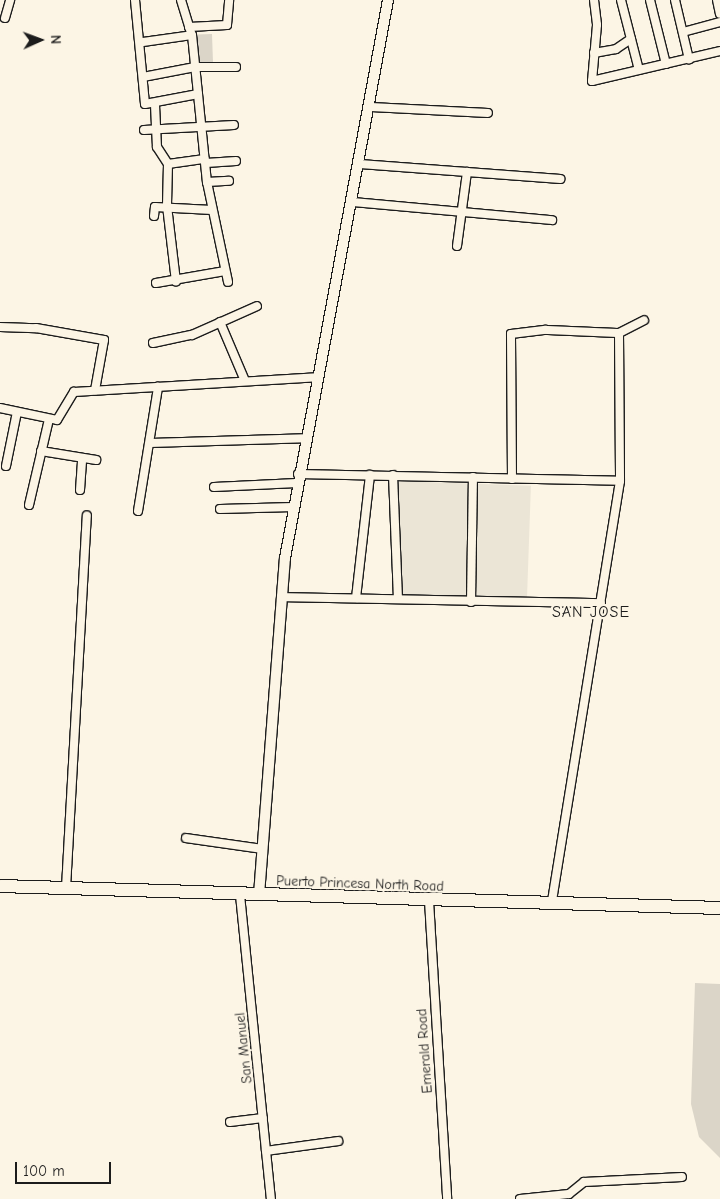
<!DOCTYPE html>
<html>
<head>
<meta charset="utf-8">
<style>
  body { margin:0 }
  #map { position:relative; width:720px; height:1199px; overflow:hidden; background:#fcf5e5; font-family:"Comic Neue",sans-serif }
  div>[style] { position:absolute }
  .built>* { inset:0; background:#ebe5d6; transform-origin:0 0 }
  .green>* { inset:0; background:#dbd5c8; transform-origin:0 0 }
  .roads { filter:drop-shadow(1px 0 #1c1c1c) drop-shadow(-1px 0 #1c1c1c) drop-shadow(0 1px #1c1c1c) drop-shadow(0 -1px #1c1c1c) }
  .minor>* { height:8px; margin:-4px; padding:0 4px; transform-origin:4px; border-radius:4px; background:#fcf5e5 }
  .tertiary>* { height:10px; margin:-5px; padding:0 5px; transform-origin:5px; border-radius:5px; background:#fcf5e5 }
  .primary>* { height:12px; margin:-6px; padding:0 6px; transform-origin:6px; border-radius:6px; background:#fcf5e5 }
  span { translate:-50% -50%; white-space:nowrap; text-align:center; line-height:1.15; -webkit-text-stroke:4.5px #fcf5e5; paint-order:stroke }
  .street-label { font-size:14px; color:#1c1c1c }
  .quarter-label { font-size:16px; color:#1c1c1c; letter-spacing:1px }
  .north { position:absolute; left:15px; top:15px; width:50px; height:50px; -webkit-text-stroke:4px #fcf5e5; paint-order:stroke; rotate:88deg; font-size:14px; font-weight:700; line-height:20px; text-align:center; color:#1c1c1c }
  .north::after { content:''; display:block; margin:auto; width:18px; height:22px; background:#1c1c1c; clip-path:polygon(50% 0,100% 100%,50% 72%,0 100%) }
  .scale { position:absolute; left:15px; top:1162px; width:96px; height:22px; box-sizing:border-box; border:2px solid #1c1c1c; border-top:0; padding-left:6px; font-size:15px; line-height:18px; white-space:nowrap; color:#1c1c1c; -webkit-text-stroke:4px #fcf5e5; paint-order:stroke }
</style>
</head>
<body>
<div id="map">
  <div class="built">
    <div style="left:397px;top:481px;width:134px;height:115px;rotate:2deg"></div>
  </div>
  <div class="green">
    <div style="left:212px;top:34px;width:30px;height:15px;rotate:88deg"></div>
    <div style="clip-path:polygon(695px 983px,720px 984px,720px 1158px,699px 1137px,691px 1104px)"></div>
  </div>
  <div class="roads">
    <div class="minor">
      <div style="left:135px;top:0;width:104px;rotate:84.5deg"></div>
      <div style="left:145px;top:104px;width:54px;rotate:-10.7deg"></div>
      <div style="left:181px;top:0;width:37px;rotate:73deg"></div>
      <div style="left:192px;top:35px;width:148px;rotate:84.2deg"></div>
      <div style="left:207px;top:182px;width:102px;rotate:78.1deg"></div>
      <div style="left:594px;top:0;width:25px;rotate:83deg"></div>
      <div style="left:597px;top:25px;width:56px;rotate:95.1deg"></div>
      <div style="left:592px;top:81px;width:131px;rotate:-13.2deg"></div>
      <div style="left:621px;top:0;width:72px;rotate:75.6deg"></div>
      <div style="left:650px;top:0;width:66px;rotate:76deg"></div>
      <div style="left:675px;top:0;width:61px;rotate:76.7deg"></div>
      <div style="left:717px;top:0;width:14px;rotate:78deg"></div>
      <div style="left:5px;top:18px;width:19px;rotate:-74deg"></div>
      <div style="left:189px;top:27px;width:38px;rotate:-3deg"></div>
      <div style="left:227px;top:25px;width:25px;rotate:-85deg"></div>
      <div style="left:683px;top:32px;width:38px;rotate:-15deg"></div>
      <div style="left:143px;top:42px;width:49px;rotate:-8.1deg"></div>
      <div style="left:594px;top:53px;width:22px;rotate:-10deg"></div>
      <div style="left:616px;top:49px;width:18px;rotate:-34deg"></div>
      <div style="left:143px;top:77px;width:53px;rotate:-10.9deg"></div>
      <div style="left:195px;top:67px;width:41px"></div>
      <div style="left:155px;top:105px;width:42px;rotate:87.3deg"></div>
      <div style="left:157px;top:147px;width:20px;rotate:57deg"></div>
      <div style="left:168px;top:164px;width:42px;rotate:91.4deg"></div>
      <div style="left:167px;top:206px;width:76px;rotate:83.2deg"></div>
      <div style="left:371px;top:107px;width:117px;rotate:2.9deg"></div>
      <div style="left:144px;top:130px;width:90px;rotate:-3.2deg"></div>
      <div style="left:206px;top:163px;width:30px;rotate:-4deg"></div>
      <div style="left:168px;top:164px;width:37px;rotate:-8deg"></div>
      <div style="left:360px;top:164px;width:201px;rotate:4.3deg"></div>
      <div style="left:207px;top:182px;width:22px;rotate:-3deg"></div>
      <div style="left:353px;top:202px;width:200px;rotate:5.2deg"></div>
      <div style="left:154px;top:216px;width:9px;rotate:-84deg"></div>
      <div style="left:155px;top:207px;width:57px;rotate:3deg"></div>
      <div style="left:457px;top:246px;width:75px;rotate:-82.3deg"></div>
      <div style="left:156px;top:283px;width:70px;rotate:-9.9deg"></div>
      <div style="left:220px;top:322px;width:64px;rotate:67deg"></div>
      <div style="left:0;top:327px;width:36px;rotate:2deg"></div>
      <div style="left:36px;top:328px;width:69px;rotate:10deg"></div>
      <div style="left:104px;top:340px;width:51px;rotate:100.2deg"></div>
      <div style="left:619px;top:333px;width:28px;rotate:-27deg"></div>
      <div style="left:153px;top:343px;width:40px;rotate:-12deg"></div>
      <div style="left:192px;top:335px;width:71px;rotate:-24deg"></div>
      <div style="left:0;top:408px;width:58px;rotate:11.9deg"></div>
      <div style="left:57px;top:420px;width:33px;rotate:-59deg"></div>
      <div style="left:74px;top:392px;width:243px;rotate:-3.5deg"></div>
      <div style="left:150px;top:443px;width:155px;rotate:-1.8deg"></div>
      <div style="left:41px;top:451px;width:56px;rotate:9.3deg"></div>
      <div style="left:6px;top:466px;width:55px;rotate:-78.5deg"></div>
      <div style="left:298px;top:474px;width:322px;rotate:1.2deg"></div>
      <div style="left:393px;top:475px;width:124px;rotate:87.7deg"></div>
      <div style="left:512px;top:479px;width:145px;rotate:-90.4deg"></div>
      <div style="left:511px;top:334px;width:35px;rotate:-7deg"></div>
      <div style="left:546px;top:330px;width:73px;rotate:2.4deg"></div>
      <div style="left:619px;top:333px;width:148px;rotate:89.6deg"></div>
      <div style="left:620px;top:481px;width:426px;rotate:99.2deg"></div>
      <div style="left:214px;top:487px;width:83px;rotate:-2.8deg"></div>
      <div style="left:80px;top:490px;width:32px;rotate:-86deg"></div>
      <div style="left:29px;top:505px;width:88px;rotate:-76.9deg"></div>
      <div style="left:220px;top:509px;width:73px;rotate:-1.6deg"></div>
      <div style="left:138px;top:511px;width:126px;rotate:-80.8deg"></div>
      <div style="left:281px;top:597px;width:320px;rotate:1.1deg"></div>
      <div style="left:356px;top:598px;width:124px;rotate:-83.5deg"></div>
      <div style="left:471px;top:602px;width:125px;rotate:-89.1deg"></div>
      <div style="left:186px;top:838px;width:77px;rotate:8.2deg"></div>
      <div style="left:66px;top:888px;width:373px;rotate:-86.8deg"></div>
      <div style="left:240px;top:895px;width:306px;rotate:84.2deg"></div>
      <div style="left:429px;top:901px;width:299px;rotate:86.5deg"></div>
      <div style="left:230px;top:1122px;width:33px;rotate:-7deg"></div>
      <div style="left:266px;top:1151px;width:73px;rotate:-7.9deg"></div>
      <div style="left:520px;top:1199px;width:49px;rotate:-5.8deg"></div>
      <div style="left:569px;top:1194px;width:19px;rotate:-39deg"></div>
      <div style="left:584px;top:1182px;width:98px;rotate:-2.9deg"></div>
    </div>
    <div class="tertiary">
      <div style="left:259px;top:895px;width:338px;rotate:-85.6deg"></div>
      <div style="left:285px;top:558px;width:567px;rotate:-79.54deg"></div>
    </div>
    <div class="primary">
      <div style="left:0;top:886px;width:720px;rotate:1.75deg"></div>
    </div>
  </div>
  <div class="street-label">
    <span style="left:360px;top:884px;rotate:2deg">Puerto Princesa North Road</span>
    <span style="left:244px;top:1048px;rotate:-96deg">San Manuel</span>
    <span style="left:425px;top:1051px;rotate:-94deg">Emerald Road</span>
  </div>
  <div class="quarter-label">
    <span style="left:591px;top:612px">SAN JOSE</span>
  </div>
  <div class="north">N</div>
  <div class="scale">100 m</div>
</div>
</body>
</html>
